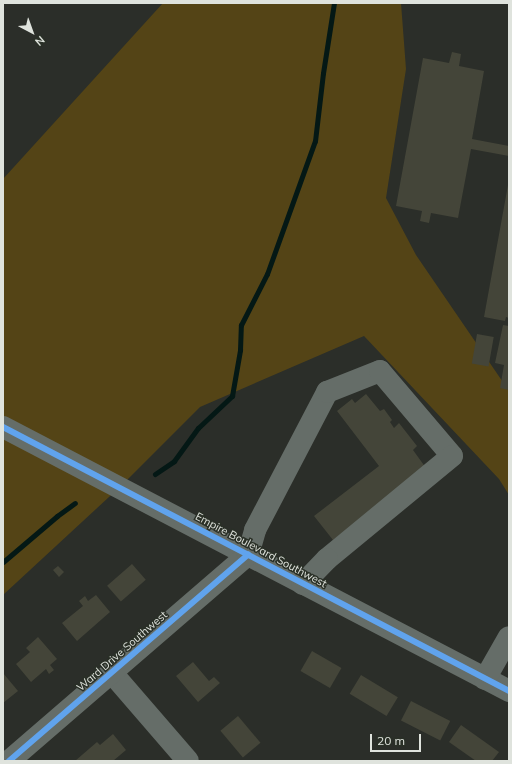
<!DOCTYPE html>
<html>
<head>
<meta charset="utf-8">
<style>
  body { margin:0 }
  #map { position:relative; width:512px; height:764px; overflow:hidden; background:#2b2e29; font-family:Mulish,sans-serif }
  div>[style] { position:absolute }
  .green>* { inset:0; background:#544416 }
  .stream>* { height:5px; margin:-2.5px; padding:0 2.5px; transform-origin:2.5px; border-radius:2.5px; background:#041815 }
  .building>* { inset:0; background:#444539; transform-origin:0 0 }
  .minor>* { height:22px; margin:-11px; padding:0 11px; transform-origin:11px; border-radius:11px; background:#656d68 }
  .cycleway>* { height:6px; margin:-3px; padding:0 3px; transform-origin:3px; border-radius:3px; background:#60a3ed }
  span { translate:-50% -50%; white-space:nowrap; text-align:center; line-height:1.15; -webkit-text-stroke:3px #2a3027; paint-order:stroke }
  .street-label { font-size:11px; color:#dfe3dd }
  .frame { position:absolute; inset:0; border:4px solid #dfe3dd; pointer-events:none }
  .north { position:absolute; left:12px; top:12px; width:40px; height:40px; -webkit-text-stroke:3px #2a3027; paint-order:stroke; rotate:139deg; font-size:11px; font-weight:700; line-height:16px; text-align:center; color:#dfe3dd }
  .north::after { content:''; display:block; margin:auto; width:14px; height:18px; background:#dfe3dd; clip-path:polygon(50% 0,100% 100%,50% 72%,0 100%) }
  .scale { position:absolute; left:370px; top:734px; width:51px; height:18px; box-sizing:border-box; border:2px solid #dfe3dd; border-top:0; padding-left:5px; font-size:12px; line-height:14px; white-space:nowrap; color:#dfe3dd; -webkit-text-stroke:3px #2a3027; paint-order:stroke }
</style>
</head>
<body>
<div id="map">
  <div class="green">
    <div style="clip-path:polygon(163px 3px,401px 3px,406px 69px,386px 198px,416px 255px,509px 391px,509px 495px,499px 479px,364px 336px,200px 407px,122px 485px,3px 595px,3px 179px)"></div>
  </div>
  <div class="stream">
    <div style="left:155px;top:474px;width:23px;rotate:-34deg"></div>
    <div style="left:174px;top:461px;width:41px;rotate:-54deg"></div>
    <div style="left:198px;top:428px;width:47px;rotate:-43.3deg"></div>
    <div style="left:232px;top:396px;width:47px;rotate:-80.1deg"></div>
    <div style="left:240px;top:350px;width:25px;rotate:-88deg"></div>
    <div style="left:241px;top:325px;width:57px;rotate:-63deg"></div>
    <div style="left:267px;top:274px;width:141px;rotate:-70.2deg"></div>
    <div style="left:315px;top:141px;width:68px;rotate:-83.3deg"></div>
    <div style="left:323px;top:73px;width:71px;rotate:-81.1deg"></div>
    <div style="left:3px;top:562px;width:71px;rotate:-40.4deg"></div>
    <div style="left:57px;top:516px;width:22px;rotate:-36deg"></div>
  </div>
  <div class="building">
    <div style="clip-path:polygon(452px 52px,461px 54px,459px 66px,484px 71px,472px 139px,509px 146px,509px 156px,471px 149px,458px 218px,431px 213px,429px 223px,420px 221px,422px 211px,396px 206px,423px 58px,449px 63px)"></div>
    <div style="clip-path:polygon(508px 185px,509px 318px,506px 317px,505px 321px,484px 317px)"></div>
    <div style="clip-path:polygon(503px 325px,509px 326px,509px 390px,500px 388px,504px 365px,495px 363px)"></div>
    <div style="left:477px;top:334px;width:17px;height:30px;rotate:10deg"></div>
    <div style="clip-path:polygon(366px 394px,380px 411px,384px 409px,392px 420px,390px 422px,394px 428px,399px 423px,417px 446px,413px 450px,426px 468px,333px 540px,314px 516px,379px 466px,337px 411px,352px 399px,355px 403px)"></div>
    <div style="left:132px;top:564px;width:21px;height:33px;rotate:49deg"></div>
    <div style="clip-path:polygon(58px 566px,64px 572px,59px 577px,53px 570px)"></div>
    <div style="clip-path:polygon(96px 595px,110px 612px,77px 641px,62px 623px,83px 606px,79px 601px,85px 596px,88px 601px)"></div>
    <div style="clip-path:polygon(38px 637px,57px 659px,50px 665px,54px 670px,49px 674px,46px 669px,31px 682px,16px 664px,30px 652px,26px 648px)"></div>
    <div style="left:312px;top:651px;width:34px;height:23px;rotate:30deg"></div>
    <div style="clip-path:polygon(193px 662px,209px 681px,214px 677px,220px 683px,198px 702px,176px 676px)"></div>
    <div style="clip-path:polygon(3px 673px,18px 691px,3px 703px)"></div>
    <div style="left:361px;top:675px;width:43px;height:22px;rotate:31deg"></div>
    <div style="left:411px;top:701px;width:44px;height:22px;rotate:27deg"></div>
    <div style="left:238px;top:716px;width:35px;height:23px;rotate:50deg"></div>
    <div style="clip-path:polygon(461px 725px,499px 752px,492px 761px,476px 761px,449px 742px)"></div>
    <div style="clip-path:polygon(113px 734px,126px 750px,113px 761px,75px 761px,97px 742px,100px 745px)"></div>
  </div>
  <div class="minor">
    <div style="left:3px;top:427px;width:571px;rotate:27.55deg"></div>
    <div style="left:112px;top:673px;width:116px;rotate:49.2deg"></div>
    <div style="left:485px;top:679px;width:48px;rotate:-60.3deg"></div>
    <div style="left:9px;top:761px;width:316px;rotate:-40.8deg"></div>
    <div style="left:248px;top:555px;width:26px;rotate:-74deg"></div>
    <div style="left:255px;top:530px;width:156px;rotate:-62.4deg"></div>
    <div style="left:327px;top:392px;width:57px;rotate:-21.6deg"></div>
    <div style="left:380px;top:371px;width:111px;rotate:49.7deg"></div>
    <div style="left:452px;top:456px;width:162px;rotate:140.5deg"></div>
    <div style="left:327px;top:559px;width:35px;rotate:134deg"></div>
  </div>
  <div class="cycleway">
    <div style="left:3px;top:427px;width:571px;rotate:27.55deg"></div>
    <div style="left:9px;top:761px;width:316px;rotate:-40.8deg"></div>
  </div>
  <div class="street-label">
    <span style="left:261px;top:550px;rotate:28deg">Empire Boulevard Southwest</span>
    <span style="left:122px;top:651px;rotate:-41deg">Ward Drive Southwest</span>
  </div>
  <div class="frame"></div>
  <div class="north">N</div>
  <div class="scale">20 m</div>
</div>
</body>
</html>
